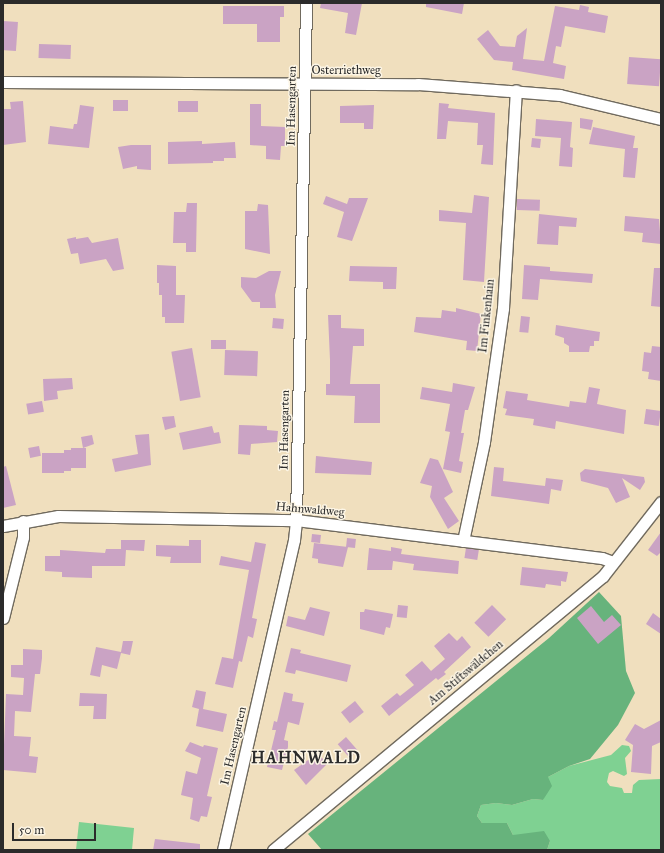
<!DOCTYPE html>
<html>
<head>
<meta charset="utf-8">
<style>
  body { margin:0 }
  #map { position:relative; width:664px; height:853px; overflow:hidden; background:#f0dfbe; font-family:"IM FELL Great Primer",serif }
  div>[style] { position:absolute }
  .green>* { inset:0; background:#7fd192 }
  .forest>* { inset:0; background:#67b37c }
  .building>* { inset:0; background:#caa3c4; transform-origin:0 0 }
  .roads { filter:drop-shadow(1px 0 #706a5e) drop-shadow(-1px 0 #706a5e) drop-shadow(0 1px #706a5e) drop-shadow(0 -1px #706a5e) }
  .minor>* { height:11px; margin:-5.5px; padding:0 5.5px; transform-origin:5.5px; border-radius:5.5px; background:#fff }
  span { translate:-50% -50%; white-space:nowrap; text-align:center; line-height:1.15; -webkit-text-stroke:3px #fcf5e5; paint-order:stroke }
  .street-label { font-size:12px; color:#2b2b2b }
  .district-label { font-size:16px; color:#2b2b2b; font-weight:700; letter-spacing:1px }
  .frame { position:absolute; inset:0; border:4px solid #2b2b2b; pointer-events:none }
  .scale { position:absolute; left:12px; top:823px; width:84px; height:18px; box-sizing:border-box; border:2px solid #2b2b2b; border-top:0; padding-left:5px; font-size:12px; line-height:14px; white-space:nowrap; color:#2b2b2b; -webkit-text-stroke:3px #fcf5e5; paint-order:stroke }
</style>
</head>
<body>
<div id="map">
  <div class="green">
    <div style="clip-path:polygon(622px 745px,629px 746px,631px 751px,625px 758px,627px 774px,624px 776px,613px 771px,609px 773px,607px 782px,610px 786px,622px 788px,624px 793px,632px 793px,633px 785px,639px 780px,661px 779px,661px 850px,547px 850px,550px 841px,513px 835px,507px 823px,482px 823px,477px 816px,481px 805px,496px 803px,512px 805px,533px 799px,543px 800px,548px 777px,569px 766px,611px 755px)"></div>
    <div style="clip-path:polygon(79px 822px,134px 828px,132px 850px,76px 850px)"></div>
  </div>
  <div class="forest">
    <div style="clip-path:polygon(599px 592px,621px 616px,626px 671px,635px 693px,618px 725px,590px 759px,569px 766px,548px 777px,552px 786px,543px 800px,533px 799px,512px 805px,496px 803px,481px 805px,477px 816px,482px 823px,507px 823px,513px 835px,544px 831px,550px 841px,547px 850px,322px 850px,308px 834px,549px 638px)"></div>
  </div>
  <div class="building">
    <div style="clip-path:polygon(321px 3px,362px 3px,356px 35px,345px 33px,348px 13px,320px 8px)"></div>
    <div style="clip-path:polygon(426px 3px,464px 3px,462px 14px,426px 7px)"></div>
    <div style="clip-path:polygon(580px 5px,589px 7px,588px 12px,608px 16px,605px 33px,565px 26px,561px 47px,556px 46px,553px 63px,566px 66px,564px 79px,512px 70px,513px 62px,494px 60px,477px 39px,488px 30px,500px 46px,515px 47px,517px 36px,527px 28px,523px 59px,544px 61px,555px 6px,579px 10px)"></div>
    <div style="clip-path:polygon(223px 6px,284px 6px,284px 17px,280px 17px,280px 42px,257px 42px,257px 24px,223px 24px)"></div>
    <div style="left:3px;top:21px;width:15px;height:29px;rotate:4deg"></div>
    <div style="left:39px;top:44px;width:32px;height:14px;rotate:2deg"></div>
    <div style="left:629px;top:57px;width:32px;height:27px;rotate:4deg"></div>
    <div style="left:113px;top:100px;width:15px;height:11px"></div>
    <div style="clip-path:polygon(23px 101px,26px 142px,3px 145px,3px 109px,11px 109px,10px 102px)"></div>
    <div style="left:178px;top:101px;width:20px;height:11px"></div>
    <div style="clip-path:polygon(439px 103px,449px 104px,448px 108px,495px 113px,493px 165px,481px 164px,483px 145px,477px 145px,478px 123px,448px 121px,446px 139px,437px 139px)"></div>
    <div style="clip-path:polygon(250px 104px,261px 104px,261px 126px,285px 127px,285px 146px,281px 146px,280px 160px,266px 159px,266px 146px,250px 145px)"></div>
    <div style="clip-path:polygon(80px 105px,94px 107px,89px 148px,48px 144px,50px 126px,73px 129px,74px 124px,77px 124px)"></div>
    <div style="clip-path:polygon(374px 105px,373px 129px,364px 129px,364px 123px,340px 123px,340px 106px)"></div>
    <div style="clip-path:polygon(580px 118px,593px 120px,591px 130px,580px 128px)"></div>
    <div style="clip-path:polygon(536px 119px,572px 122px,570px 147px,573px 148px,572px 167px,559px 166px,561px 138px,535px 136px)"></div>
    <div style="clip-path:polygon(593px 127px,635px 136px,633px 148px,638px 148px,635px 178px,623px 177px,625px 149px,589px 144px)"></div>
    <div style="left:532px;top:138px;width:9px;height:9px;rotate:6deg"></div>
    <div style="clip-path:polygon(202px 141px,202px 144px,235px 142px,236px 158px,224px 158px,224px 161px,213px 161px,213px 163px,168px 164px,168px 142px)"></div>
    <div style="clip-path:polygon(131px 145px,151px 145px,151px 170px,137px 169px,137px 166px,123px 169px,118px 147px)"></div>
    <div style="clip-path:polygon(474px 195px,489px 197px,484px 282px,463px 280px,466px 223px,439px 221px,439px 210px,472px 213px)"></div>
    <div style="clip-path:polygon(326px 196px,347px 204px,349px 198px,368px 198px,352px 241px,337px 237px,344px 212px,323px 204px)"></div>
    <div style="left:517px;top:199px;width:23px;height:11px;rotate:2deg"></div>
    <div style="clip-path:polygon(187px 203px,197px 203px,196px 252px,186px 252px,186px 243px,173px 243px,174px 212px,186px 212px)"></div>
    <div style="clip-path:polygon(258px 204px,268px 205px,270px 254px,245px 249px,245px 211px,257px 211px)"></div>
    <div style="clip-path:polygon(539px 214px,577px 218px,576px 227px,559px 226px,558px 245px,537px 244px)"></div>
    <div style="clip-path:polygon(625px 216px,659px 219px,661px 244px,642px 242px,643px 233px,624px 231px)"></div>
    <div style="clip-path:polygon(76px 237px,76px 239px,88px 237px,92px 243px,118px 238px,124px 269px,113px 271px,106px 259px,80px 264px,78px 253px,71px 254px,67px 239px)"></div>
    <div style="clip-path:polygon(157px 265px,176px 266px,176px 295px,185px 295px,184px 323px,165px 323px,165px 317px,162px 317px,162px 295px,159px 295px,159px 283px,157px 283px)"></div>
    <div style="clip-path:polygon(524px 265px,550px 267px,550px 271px,593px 274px,592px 283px,540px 279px,538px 300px,522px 299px)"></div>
    <div style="clip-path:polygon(350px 266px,397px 267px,396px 289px,383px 289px,383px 282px,349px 281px)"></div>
    <div style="clip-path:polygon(654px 268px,661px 268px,661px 307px,651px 306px)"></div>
    <div style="clip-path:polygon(269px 271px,281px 271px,275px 295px,276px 308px,260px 308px,260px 302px,252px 302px,241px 287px,241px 277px,256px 278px)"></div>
    <div style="clip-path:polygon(456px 308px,481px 314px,477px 351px,466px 350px,467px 341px,414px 332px,416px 317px,441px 318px,442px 310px,456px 312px)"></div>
    <div style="clip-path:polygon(328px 315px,341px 315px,341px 328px,364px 329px,364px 346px,353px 346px,350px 384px,380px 384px,380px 423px,354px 423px,355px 396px,326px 395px,326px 384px,330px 384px,330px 360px)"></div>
    <div style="left:521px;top:316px;width:9px;height:16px;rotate:6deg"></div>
    <div style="left:273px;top:318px;width:11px;height:10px;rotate:5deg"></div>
    <div style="clip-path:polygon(556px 325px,600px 332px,599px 341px,594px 341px,594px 346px,590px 346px,589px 352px,569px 352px,569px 346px,564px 343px,564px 338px,555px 335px)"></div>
    <div style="left:211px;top:340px;width:15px;height:9px"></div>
    <div style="clip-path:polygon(652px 346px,661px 347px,661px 381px,648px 379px,649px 372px,642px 371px,644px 352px,651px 353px)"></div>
    <div style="left:192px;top:348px;width:50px;height:21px;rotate:80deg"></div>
    <div style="left:225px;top:350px;width:33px;height:25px;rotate:2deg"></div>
    <div style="clip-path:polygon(72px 378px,73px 389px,57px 391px,58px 399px,44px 401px,43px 379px)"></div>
    <div style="clip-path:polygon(453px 383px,475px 387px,468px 410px,465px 410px,461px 433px,464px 433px,459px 461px,463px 462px,461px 473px,443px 469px,450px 432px,445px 431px,450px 404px,420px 399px,422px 387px,452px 392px)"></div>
    <div style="clip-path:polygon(589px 387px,600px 389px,597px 404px,626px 410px,624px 434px,556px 421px,555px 429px,533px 425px,534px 419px,505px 415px,507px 409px,503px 408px,506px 391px,528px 394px,527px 400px,569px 407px,570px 401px,586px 403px)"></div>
    <div style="left:42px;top:401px;width:11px;height:16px;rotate:80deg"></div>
    <div style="left:646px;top:409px;width:15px;height:15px;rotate:8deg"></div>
    <div style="clip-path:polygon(174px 416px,176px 427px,165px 430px,162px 417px)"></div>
    <div style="clip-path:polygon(239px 425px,267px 426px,267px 430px,278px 431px,277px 442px,251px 444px,250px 455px,238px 454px)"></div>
    <div style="clip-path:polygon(212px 426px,214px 433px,219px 432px,221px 443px,183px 450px,179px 433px)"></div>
    <div style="clip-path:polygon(149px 434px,151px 465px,115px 472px,112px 459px,138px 454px,135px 435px)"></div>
    <div style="clip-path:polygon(92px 435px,94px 444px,83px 448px,81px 437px)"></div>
    <div style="left:39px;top:446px;width:10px;height:11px;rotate:79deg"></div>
    <div style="clip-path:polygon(71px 448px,86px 448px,86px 468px,71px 468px,71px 471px,64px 471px,64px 473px,42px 473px,42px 453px,64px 453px,64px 450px,71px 450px)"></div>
    <div style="clip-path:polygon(316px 456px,372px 462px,371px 475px,315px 473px)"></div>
    <div style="clip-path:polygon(430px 458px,438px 460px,453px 492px,444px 498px,459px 521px,448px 529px,430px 497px,432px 486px,420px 483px)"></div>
    <div style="clip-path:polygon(6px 466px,16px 505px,3px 508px,3px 467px)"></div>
    <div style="clip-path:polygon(494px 467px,504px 468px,503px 481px,545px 486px,546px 478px,563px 480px,561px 491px,551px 489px,549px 504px,491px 496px)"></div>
    <div style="clip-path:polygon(585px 469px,644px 477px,645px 482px,640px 490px,622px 478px,630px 497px,616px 503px,608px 488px,581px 481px,580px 473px)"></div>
    <div style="clip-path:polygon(661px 532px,661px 552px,657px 556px,648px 550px)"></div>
    <div style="left:312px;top:534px;width:9px;height:8px;rotate:6deg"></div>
    <div style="left:347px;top:538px;width:9px;height:9px;rotate:6deg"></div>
    <div style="clip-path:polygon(121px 540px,145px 540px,144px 551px,126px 550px,125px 566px,92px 566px,92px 578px,62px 577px,62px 572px,45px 571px,45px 556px,60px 556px,60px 550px,105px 553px,106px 549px,121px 549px)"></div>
    <div style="clip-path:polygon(189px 540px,201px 540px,201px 563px,170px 563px,171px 557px,156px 556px,156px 545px,189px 546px)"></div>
    <div style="clip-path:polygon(255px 542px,266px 544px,252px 618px,257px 619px,253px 638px,248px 636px,242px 662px,239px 661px,233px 688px,215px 684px,222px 657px,233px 659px,249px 570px,219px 565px,221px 556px,251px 562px)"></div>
    <div style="clip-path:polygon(314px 543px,348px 547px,343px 567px,318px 563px,318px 559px,312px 558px)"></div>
    <div style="clip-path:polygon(391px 547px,402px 549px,401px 554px,459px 561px,458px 574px,413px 570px,414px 564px,393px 561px,392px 570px,367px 570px,369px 548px,391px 551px)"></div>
    <div style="left:466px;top:548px;width:13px;height:10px;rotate:9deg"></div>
    <div style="clip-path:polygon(522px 567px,568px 572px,566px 582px,561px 581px,561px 586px,546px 584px,545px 588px,520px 585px)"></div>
    <div style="left:398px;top:605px;width:10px;height:12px;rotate:6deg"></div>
    <div style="left:492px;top:605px;width:20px;height:25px;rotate:45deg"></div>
    <div style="clip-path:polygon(591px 606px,604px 622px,612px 615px,621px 625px,598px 644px,577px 618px)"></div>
    <div style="clip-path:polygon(310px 607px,330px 612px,324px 636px,286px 626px,288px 616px,305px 620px)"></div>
    <div style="clip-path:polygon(365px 609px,393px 614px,390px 628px,386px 627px,384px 635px,360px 629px,360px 612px,364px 612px)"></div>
    <div style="clip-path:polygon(653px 613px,661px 619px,661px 634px,646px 624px)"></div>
    <div style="clip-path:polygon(449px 633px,457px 641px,462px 636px,471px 647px,444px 672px,446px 674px,438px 680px,436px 678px,389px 716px,381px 706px,397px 693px,400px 696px,414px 685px,405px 675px,422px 661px,431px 671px,445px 659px,434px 646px)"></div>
    <div style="clip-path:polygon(123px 641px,133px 641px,130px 655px,121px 653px,117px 669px,102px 665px,100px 677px,90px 675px,96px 647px,121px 652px)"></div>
    <div style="clip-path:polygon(291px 648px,301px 650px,300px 653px,351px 665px,347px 682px,296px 670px,295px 674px,285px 672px)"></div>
    <div style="clip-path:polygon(23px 649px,42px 650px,42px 658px,40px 674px,35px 674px,31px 712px,15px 711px,14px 736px,31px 737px,29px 756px,38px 757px,36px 773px,3px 770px,6px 694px,23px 695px,24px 678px,11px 677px,11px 665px,23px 665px)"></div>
    <div style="clip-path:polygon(196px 690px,206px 692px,203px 709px,227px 714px,223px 732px,196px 726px,199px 709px,192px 707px)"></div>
    <div style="clip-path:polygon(284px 692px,293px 694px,292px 701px,304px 703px,299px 725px,288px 722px,284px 740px,288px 741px,288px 747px,282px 770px,267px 767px,276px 730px,272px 730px,274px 721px,277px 722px)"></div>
    <div style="clip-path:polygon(80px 693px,107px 694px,106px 719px,93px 719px,94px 706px,79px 706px)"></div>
    <div style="left:355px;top:701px;width:14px;height:18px;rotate:51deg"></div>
    <div style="clip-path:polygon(661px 720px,661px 742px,652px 746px,651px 774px,631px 772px,633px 745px,625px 740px,635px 724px,644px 729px)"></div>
    <div style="left:346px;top:737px;width:18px;height:11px;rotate:49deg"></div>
    <div style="clip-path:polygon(190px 742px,203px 747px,204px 745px,218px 748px,207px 796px,212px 797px,207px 817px,201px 816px,199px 822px,190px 819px,193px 798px,181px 795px,186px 771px,197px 774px,201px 758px,185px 751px)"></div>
    <div style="clip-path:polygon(318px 753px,327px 764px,306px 785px,294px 770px)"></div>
    <div style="clip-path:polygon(155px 839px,200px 844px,200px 850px,153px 850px)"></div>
  </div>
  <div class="roads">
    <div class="minor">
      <div style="left:3px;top:82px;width:415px;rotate:0.3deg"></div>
      <div style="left:418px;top:84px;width:142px;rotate:4.4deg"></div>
      <div style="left:560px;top:95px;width:104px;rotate:13.4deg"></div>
      <div style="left:3px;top:526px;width:56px;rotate:-10.3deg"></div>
      <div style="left:58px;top:516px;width:238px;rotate:1deg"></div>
      <div style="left:296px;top:520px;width:308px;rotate:7.1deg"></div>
      <div style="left:602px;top:558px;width:12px;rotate:20deg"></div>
      <div style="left:463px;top:541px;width:101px;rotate:-78deg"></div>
      <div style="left:484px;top:442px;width:135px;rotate:-81.9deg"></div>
      <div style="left:503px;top:308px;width:218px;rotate:-86.6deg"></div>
      <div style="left:3px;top:618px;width:83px;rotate:-76.1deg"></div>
      <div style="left:23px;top:537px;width:16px;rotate:-90deg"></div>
      <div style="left:223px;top:850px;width:318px;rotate:-77.1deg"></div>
      <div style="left:294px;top:540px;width:20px;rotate:-84deg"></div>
      <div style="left:296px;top:520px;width:517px;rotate:-88.89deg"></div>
      <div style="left:273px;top:850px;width:429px;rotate:-39.7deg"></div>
      <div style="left:603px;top:576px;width:94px;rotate:-51.9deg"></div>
    </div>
  </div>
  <div class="street-label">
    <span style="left:346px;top:71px">Osterriethweg</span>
    <span style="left:292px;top:106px;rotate:-89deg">Im Hasengarten</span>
    <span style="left:487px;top:316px;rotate:-84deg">Im Finkenhain</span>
    <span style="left:285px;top:430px;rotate:-89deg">Im Hasengarten</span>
    <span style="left:310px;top:510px;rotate:5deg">Hahnwaldweg</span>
    <span style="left:466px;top:673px;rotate:-40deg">Am Stiftswäldchen</span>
    <span style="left:234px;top:746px;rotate:-77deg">Im Hasengarten</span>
  </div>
  <div class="district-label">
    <span style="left:306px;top:758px">HAHNWALD</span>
  </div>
  <div class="frame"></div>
  <div class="scale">50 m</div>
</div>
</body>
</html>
